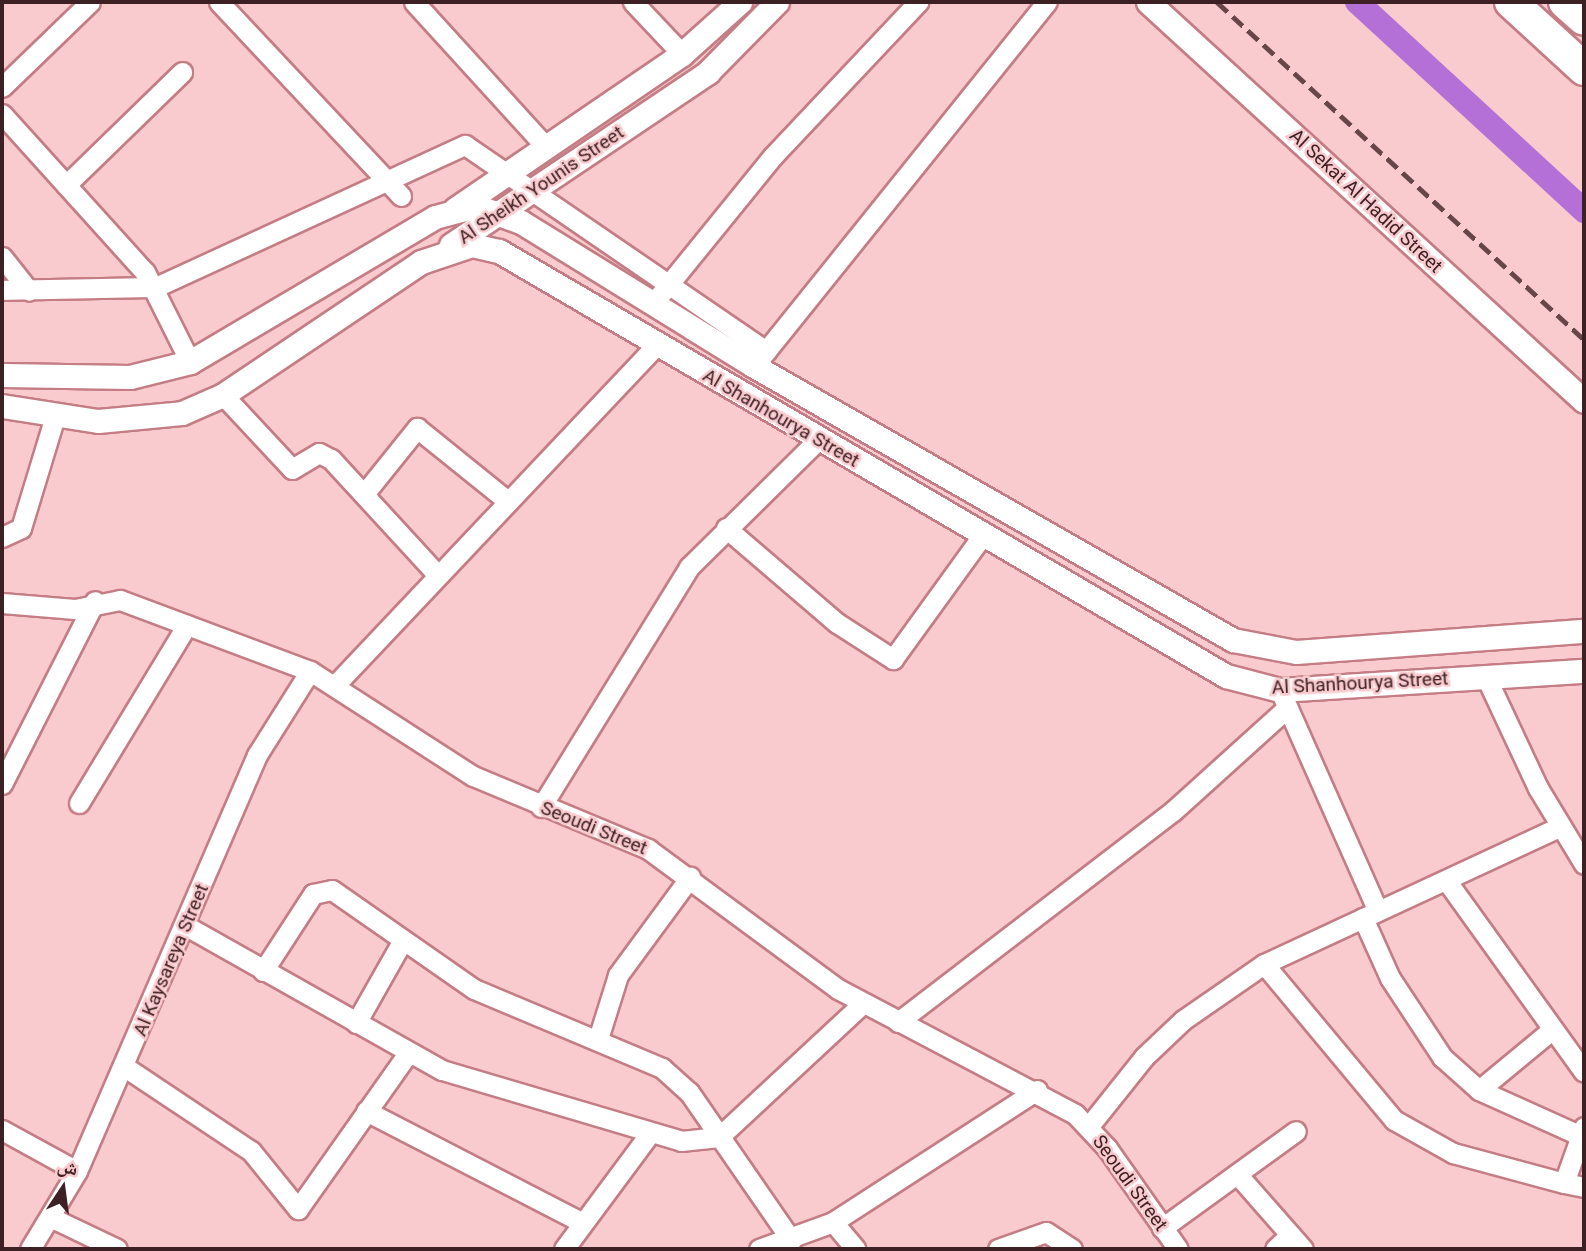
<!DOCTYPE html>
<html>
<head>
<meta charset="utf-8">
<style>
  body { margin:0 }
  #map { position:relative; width:1586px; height:1251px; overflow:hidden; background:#facbce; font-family:Roboto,"Noto Naskh Arabic",sans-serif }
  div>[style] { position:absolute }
  .canal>* { height:24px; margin:-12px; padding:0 12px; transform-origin:12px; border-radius:12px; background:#b470d6 }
  .roads { filter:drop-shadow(2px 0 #c47d84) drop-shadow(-2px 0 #c47d84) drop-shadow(0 2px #c47d84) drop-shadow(0 -2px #c47d84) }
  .minor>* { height:19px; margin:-9.5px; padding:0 9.5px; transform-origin:9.5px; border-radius:9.5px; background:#fff }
  .tertiary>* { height:23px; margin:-11.5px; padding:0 11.5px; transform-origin:11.5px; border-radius:11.5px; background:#fff }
  .trunk>* { height:32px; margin:-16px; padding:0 16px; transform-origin:16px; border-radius:16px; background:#fff }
  .rail>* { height:5px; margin-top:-2.5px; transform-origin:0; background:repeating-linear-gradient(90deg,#674649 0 14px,transparent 0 21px) }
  span { translate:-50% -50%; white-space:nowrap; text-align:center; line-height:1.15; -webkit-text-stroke:5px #facbce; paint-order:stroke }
  .street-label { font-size:19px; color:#3d2023 }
  .frame { position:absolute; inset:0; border:4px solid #3d2023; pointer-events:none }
  .north { position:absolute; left:28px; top:1153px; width:70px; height:70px; -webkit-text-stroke:5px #facbce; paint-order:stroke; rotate:13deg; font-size:19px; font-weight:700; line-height:28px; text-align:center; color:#3d2023 }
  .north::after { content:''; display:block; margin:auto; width:24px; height:32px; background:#3d2023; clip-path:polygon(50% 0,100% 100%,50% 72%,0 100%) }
</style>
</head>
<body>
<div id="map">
  <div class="canal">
    <div style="left:1357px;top:2px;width:309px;rotate:42.6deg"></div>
  </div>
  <div class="roads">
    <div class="minor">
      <div style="left:219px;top:2px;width:266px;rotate:46.8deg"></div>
      <div style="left:414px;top:2px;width:195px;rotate:47.7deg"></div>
      <div style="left:633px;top:2px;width:71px;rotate:46.7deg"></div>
      <div style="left:2px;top:87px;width:122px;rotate:-44deg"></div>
      <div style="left:2px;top:114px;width:213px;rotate:47.9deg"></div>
      <div style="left:145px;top:272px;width:101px;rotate:63.4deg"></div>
      <div style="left:66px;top:185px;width:162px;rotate:-44.2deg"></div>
      <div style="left:2px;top:257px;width:43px;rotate:51.5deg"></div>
      <div style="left:2px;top:290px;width:154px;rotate:-1.1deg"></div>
      <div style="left:156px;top:287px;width:340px;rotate:-24.7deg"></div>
      <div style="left:465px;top:145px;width:365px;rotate:34.4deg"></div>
      <div style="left:660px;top:295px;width:179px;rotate:-50.9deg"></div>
      <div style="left:773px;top:156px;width:212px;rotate:-46.7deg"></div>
      <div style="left:758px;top:361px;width:461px;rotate:-51.2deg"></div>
      <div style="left:223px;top:395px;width:101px;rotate:47deg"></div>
      <div style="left:292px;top:469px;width:31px;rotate:-31deg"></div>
      <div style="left:319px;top:453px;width:13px;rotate:27deg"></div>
      <div style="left:331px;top:459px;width:155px;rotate:47.4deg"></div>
      <div style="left:364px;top:494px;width:85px;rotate:-51.2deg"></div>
      <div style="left:417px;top:428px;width:113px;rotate:38.9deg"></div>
      <div style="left:726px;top:528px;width:146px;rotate:40.6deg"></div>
      <div style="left:837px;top:623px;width:67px;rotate:32.7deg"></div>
      <div style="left:893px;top:659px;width:152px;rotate:-54.1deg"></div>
      <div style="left:2px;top:537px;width:21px;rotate:-25deg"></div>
      <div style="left:21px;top:528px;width:120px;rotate:-73.1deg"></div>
      <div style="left:2px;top:603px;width:73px;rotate:4.7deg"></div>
      <div style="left:75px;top:609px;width:46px;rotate:-11.3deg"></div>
      <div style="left:120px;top:600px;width:203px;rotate:20.5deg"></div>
      <div style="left:310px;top:671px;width:194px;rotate:32.8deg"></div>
      <div style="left:473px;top:776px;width:190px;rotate:22.6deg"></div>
      <div style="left:648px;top:849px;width:236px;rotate:36.4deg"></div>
      <div style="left:838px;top:989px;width:268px;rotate:27.8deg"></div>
      <div style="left:1075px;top:1114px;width:47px;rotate:46.7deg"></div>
      <div style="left:1107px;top:1148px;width:123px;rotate:54.9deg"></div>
      <div style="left:1486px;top:677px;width:123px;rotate:64.9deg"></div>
      <div style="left:1538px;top:788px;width:89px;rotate:58.8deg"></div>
      <div style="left:335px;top:685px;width:467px;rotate:-46.6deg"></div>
      <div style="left:1283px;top:697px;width:234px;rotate:66.1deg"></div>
      <div style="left:2px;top:784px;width:205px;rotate:-63.1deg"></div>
      <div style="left:79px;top:803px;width:208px;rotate:-58.8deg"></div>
      <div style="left:541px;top:807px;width:282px;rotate:-58.3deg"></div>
      <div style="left:689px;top:567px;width:181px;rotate:-44.6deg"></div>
      <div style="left:1446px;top:880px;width:236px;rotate:54.3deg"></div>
      <div style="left:1363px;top:918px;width:66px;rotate:65.8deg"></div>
      <div style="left:1390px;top:978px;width:95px;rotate:56.6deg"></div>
      <div style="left:1442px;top:1057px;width:50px;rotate:41.7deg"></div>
      <div style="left:1479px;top:1090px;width:110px;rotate:24.2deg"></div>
      <div style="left:188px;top:927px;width:291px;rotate:29.4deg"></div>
      <div style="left:442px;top:1070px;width:249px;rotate:16.5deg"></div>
      <div style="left:681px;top:1141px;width:38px;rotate:-6deg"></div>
      <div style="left:719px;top:1137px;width:197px;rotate:-42.9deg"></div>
      <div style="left:1264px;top:964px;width:325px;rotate:-24.9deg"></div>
      <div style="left:263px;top:971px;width:92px;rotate:-57deg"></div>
      <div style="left:313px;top:894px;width:19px;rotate:-12deg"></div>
      <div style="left:332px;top:890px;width:173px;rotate:34.9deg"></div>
      <div style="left:474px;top:989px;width:204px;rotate:22.8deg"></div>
      <div style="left:662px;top:1068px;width:36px;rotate:42deg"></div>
      <div style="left:689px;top:1092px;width:180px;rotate:55.4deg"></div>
      <div style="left:898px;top:1022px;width:347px;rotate:-37.5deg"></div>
      <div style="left:1173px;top:811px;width:154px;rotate:-42.1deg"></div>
      <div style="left:356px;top:1023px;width:95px;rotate:-60.5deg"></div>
      <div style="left:598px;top:1039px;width:67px;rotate:-72.6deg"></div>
      <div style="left:618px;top:975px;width:122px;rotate:-53.7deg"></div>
      <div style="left:125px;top:1067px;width:151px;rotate:33.7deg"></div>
      <div style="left:251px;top:1151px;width:75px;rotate:51deg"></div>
      <div style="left:298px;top:1209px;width:191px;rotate:-54.8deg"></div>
      <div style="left:1479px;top:1090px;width:91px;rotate:-39.6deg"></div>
      <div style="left:366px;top:1111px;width:244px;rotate:27.3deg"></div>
      <div style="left:1089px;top:1126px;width:88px;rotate:-51.4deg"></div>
      <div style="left:1144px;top:1057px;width:54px;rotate:-43.5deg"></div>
      <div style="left:1183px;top:1020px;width:98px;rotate:-34.7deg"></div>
      <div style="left:1264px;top:964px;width:203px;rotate:50.2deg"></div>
      <div style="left:1394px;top:1120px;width:68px;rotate:29.2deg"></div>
      <div style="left:1453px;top:1153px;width:115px;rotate:15.1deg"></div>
      <div style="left:1584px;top:1127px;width:59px;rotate:109.7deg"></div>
      <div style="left:1564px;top:1183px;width:20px;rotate:11deg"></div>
      <div style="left:2px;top:1130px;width:85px;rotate:28.7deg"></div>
      <div style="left:1237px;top:1174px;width:100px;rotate:48.7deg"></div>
      <div style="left:50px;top:1217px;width:74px;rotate:25.5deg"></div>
      <div style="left:833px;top:1222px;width:35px;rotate:50deg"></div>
      <div style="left:1162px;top:1228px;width:165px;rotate:-35.9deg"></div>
      <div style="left:30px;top:1249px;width:91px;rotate:-58.9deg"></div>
      <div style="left:77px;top:1171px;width:453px;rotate:-66.6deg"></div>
      <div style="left:257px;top:755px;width:99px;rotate:-57.8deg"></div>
      <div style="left:564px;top:1249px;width:144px;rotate:-53.4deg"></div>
      <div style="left:759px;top:1249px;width:79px;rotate:-20deg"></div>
      <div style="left:833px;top:1222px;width:243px;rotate:-32.9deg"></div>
      <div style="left:998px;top:1249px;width:51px;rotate:-19.5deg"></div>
      <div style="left:1046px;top:1232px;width:31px;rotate:33deg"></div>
      <div style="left:1275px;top:1249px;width:21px;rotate:-43deg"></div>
    </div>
    <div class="tertiary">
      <div style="left:1148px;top:2px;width:591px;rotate:42.46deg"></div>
      <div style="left:455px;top:209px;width:275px;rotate:-34.3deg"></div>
      <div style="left:682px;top:54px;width:78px;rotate:-41.9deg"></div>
      <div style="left:451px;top:245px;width:310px;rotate:-33.9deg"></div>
      <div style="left:708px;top:72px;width:98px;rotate:-45.4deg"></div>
      <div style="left:2px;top:375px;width:128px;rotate:0.9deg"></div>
      <div style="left:130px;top:377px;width:62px;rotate:-14deg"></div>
      <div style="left:190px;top:362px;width:285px;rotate:-30.6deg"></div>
      <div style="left:435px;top:217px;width:42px;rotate:-15deg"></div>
      <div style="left:476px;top:206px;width:48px;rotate:19.6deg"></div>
      <div style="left:521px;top:222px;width:274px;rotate:31.7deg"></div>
      <div style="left:754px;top:366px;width:552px;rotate:29.77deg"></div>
      <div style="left:1233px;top:640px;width:64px;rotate:10.8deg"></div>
      <div style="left:1296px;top:652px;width:289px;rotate:-4.2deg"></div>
      <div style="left:2px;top:406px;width:97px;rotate:8.9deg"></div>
      <div style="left:98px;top:421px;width:84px;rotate:-5.4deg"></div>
      <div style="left:182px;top:413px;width:45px;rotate:-23.7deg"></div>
      <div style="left:223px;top:395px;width:239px;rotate:-33.9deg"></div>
      <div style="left:421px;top:262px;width:54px;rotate:-18.4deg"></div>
      <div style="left:472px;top:245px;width:28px;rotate:13deg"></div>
      <div style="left:499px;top:251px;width:842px;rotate:30.31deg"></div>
      <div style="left:1226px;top:676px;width:56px;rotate:14.5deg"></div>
      <div style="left:1280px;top:690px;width:305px;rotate:-3.6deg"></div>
    </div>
    <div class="trunk">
      <div style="left:1511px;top:2px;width:99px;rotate:42.5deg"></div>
      <div style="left:1565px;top:2px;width:25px;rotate:42deg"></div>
    </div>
  </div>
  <div class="rail">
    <div style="left:1217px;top:2px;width:499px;rotate:42.6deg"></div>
  </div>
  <div class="street-label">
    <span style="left:541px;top:185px;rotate:-34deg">Al Sheikh Younis Street</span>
    <span style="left:1366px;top:201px;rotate:43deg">Al Sekat Al Hadid Street</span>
    <span style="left:781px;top:418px;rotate:30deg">Al Shanhourya Street</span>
    <span style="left:1360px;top:683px;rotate:-3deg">Al Shanhourya Street</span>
    <span style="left:594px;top:828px;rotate:22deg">Seoudi Street</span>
    <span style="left:171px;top:960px;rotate:-67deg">Al Kaysareya Street</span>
    <span style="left:1130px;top:1183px;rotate:54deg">Seoudi Street</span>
  </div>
  <div class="frame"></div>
  <div class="north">ش</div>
</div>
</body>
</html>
